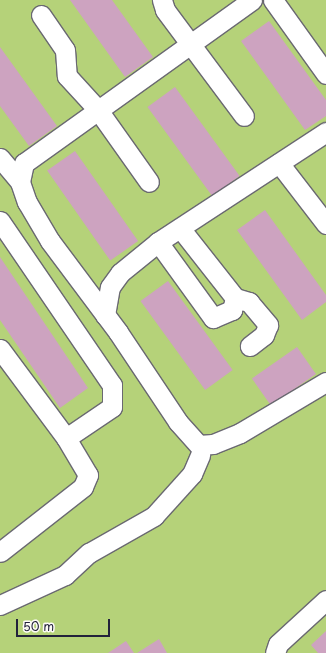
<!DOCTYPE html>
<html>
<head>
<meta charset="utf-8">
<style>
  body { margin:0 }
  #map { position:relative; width:326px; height:653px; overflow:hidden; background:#f0ecd5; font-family:"Playpen Sans",sans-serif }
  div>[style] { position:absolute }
  .green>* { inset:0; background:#b5d279; transform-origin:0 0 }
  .building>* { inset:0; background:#cda3c0; transform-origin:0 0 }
  .roads { filter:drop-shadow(1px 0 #6a6971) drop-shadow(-1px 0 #6a6971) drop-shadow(0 1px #6a6971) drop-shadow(0 -1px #6a6971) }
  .minor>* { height:19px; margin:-9.5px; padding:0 9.5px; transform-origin:9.5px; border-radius:9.5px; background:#fff }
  span { translate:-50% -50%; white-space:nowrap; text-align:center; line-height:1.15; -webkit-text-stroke:4px #fdfcf7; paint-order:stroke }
  .scale { position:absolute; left:16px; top:619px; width:94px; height:18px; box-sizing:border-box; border:2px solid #22223b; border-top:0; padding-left:5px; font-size:12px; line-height:14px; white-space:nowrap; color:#22223b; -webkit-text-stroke:3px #fdfcf7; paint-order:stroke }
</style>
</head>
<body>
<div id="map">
  <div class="green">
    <div style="left:0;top:0;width:326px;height:653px"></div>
  </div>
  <div class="building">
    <div style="clip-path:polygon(70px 0,112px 0,153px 57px,125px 77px)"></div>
    <div style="clip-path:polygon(269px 21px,326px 100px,326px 116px,305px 130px,241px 41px)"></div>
    <div style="clip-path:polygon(0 47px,57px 126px,29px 146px,0 106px)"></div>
    <div style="left:175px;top:87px;width:110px;height:34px;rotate:54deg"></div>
    <div style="left:75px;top:151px;width:110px;height:34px;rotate:55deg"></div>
    <div style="clip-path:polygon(265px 210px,326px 295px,326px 302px,302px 320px,237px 230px)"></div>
    <div style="clip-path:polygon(0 257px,88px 388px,60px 408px,0 320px)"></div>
    <div style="left:168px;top:281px;width:110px;height:34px;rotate:54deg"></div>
    <div style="left:297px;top:347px;width:33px;height:55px;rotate:55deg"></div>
    <div style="clip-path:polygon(326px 631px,326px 653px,318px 653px,311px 645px)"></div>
    <div style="clip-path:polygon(159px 639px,167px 653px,137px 653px)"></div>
    <div style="clip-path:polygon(126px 641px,134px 653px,108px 653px)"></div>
  </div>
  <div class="roads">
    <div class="minor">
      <div style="left:162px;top:0;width:10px;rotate:73deg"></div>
      <div style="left:165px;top:10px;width:132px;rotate:53.3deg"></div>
      <div style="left:252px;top:0;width:280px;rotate:144.4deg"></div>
      <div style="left:24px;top:163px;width:19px;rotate:102deg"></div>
      <div style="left:20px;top:182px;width:21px;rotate:71deg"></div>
      <div style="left:27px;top:202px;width:45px;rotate:59.5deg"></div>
      <div style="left:50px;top:241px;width:114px;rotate:53.2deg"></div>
      <div style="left:118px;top:332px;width:108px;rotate:56.3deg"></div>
      <div style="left:178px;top:422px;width:31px;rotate:48deg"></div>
      <div style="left:199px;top:445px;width:14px;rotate:-4deg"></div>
      <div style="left:213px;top:444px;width:29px;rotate:-22deg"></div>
      <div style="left:240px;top:433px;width:100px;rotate:-30.7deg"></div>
      <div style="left:273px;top:0;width:91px;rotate:54.4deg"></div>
      <div style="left:41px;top:15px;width:42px;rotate:55.6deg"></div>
      <div style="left:65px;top:50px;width:26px;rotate:86deg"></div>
      <div style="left:67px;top:76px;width:46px;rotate:47.6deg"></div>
      <div style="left:98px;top:110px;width:88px;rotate:54.7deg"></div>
      <div style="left:0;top:158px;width:31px;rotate:50deg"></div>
      <div style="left:279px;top:163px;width:77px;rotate:52.4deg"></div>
      <div style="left:0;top:221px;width:199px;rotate:55.7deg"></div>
      <div style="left:112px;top:385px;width:22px;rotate:90deg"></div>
      <div style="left:112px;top:407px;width:55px;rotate:146deg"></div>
      <div style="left:180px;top:228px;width:89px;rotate:51.8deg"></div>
      <div style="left:235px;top:298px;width:15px;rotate:16deg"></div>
      <div style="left:249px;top:302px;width:30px;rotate:50deg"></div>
      <div style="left:268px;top:325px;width:11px;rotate:112deg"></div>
      <div style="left:264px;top:335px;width:18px;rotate:142deg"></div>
      <div style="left:158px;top:242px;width:94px;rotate:54.1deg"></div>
      <div style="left:213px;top:318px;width:21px;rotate:-23deg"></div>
      <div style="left:232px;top:310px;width:12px;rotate:-76deg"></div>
      <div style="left:105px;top:315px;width:28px;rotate:-80deg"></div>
      <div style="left:110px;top:287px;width:17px;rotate:-54deg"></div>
      <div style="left:120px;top:273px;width:49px;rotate:-39.2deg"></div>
      <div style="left:158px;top:242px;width:201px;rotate:-33.2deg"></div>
      <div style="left:0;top:349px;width:111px;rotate:53.4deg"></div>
      <div style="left:66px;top:438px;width:43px;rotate:59.3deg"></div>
      <div style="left:88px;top:475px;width:13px;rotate:113deg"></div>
      <div style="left:83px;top:487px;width:105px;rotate:141.9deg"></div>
      <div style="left:0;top:605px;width:72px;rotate:-24.8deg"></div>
      <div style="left:65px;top:575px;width:33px;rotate:-43deg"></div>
      <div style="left:89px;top:553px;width:75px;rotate:-29.6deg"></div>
      <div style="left:154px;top:516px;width:57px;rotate:-47.9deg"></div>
      <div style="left:192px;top:474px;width:21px;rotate:-67deg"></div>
      <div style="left:275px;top:653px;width:9px;rotate:-72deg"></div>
      <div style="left:278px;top:644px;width:65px;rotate:-42.5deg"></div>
    </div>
  </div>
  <div class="scale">50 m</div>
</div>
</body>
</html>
